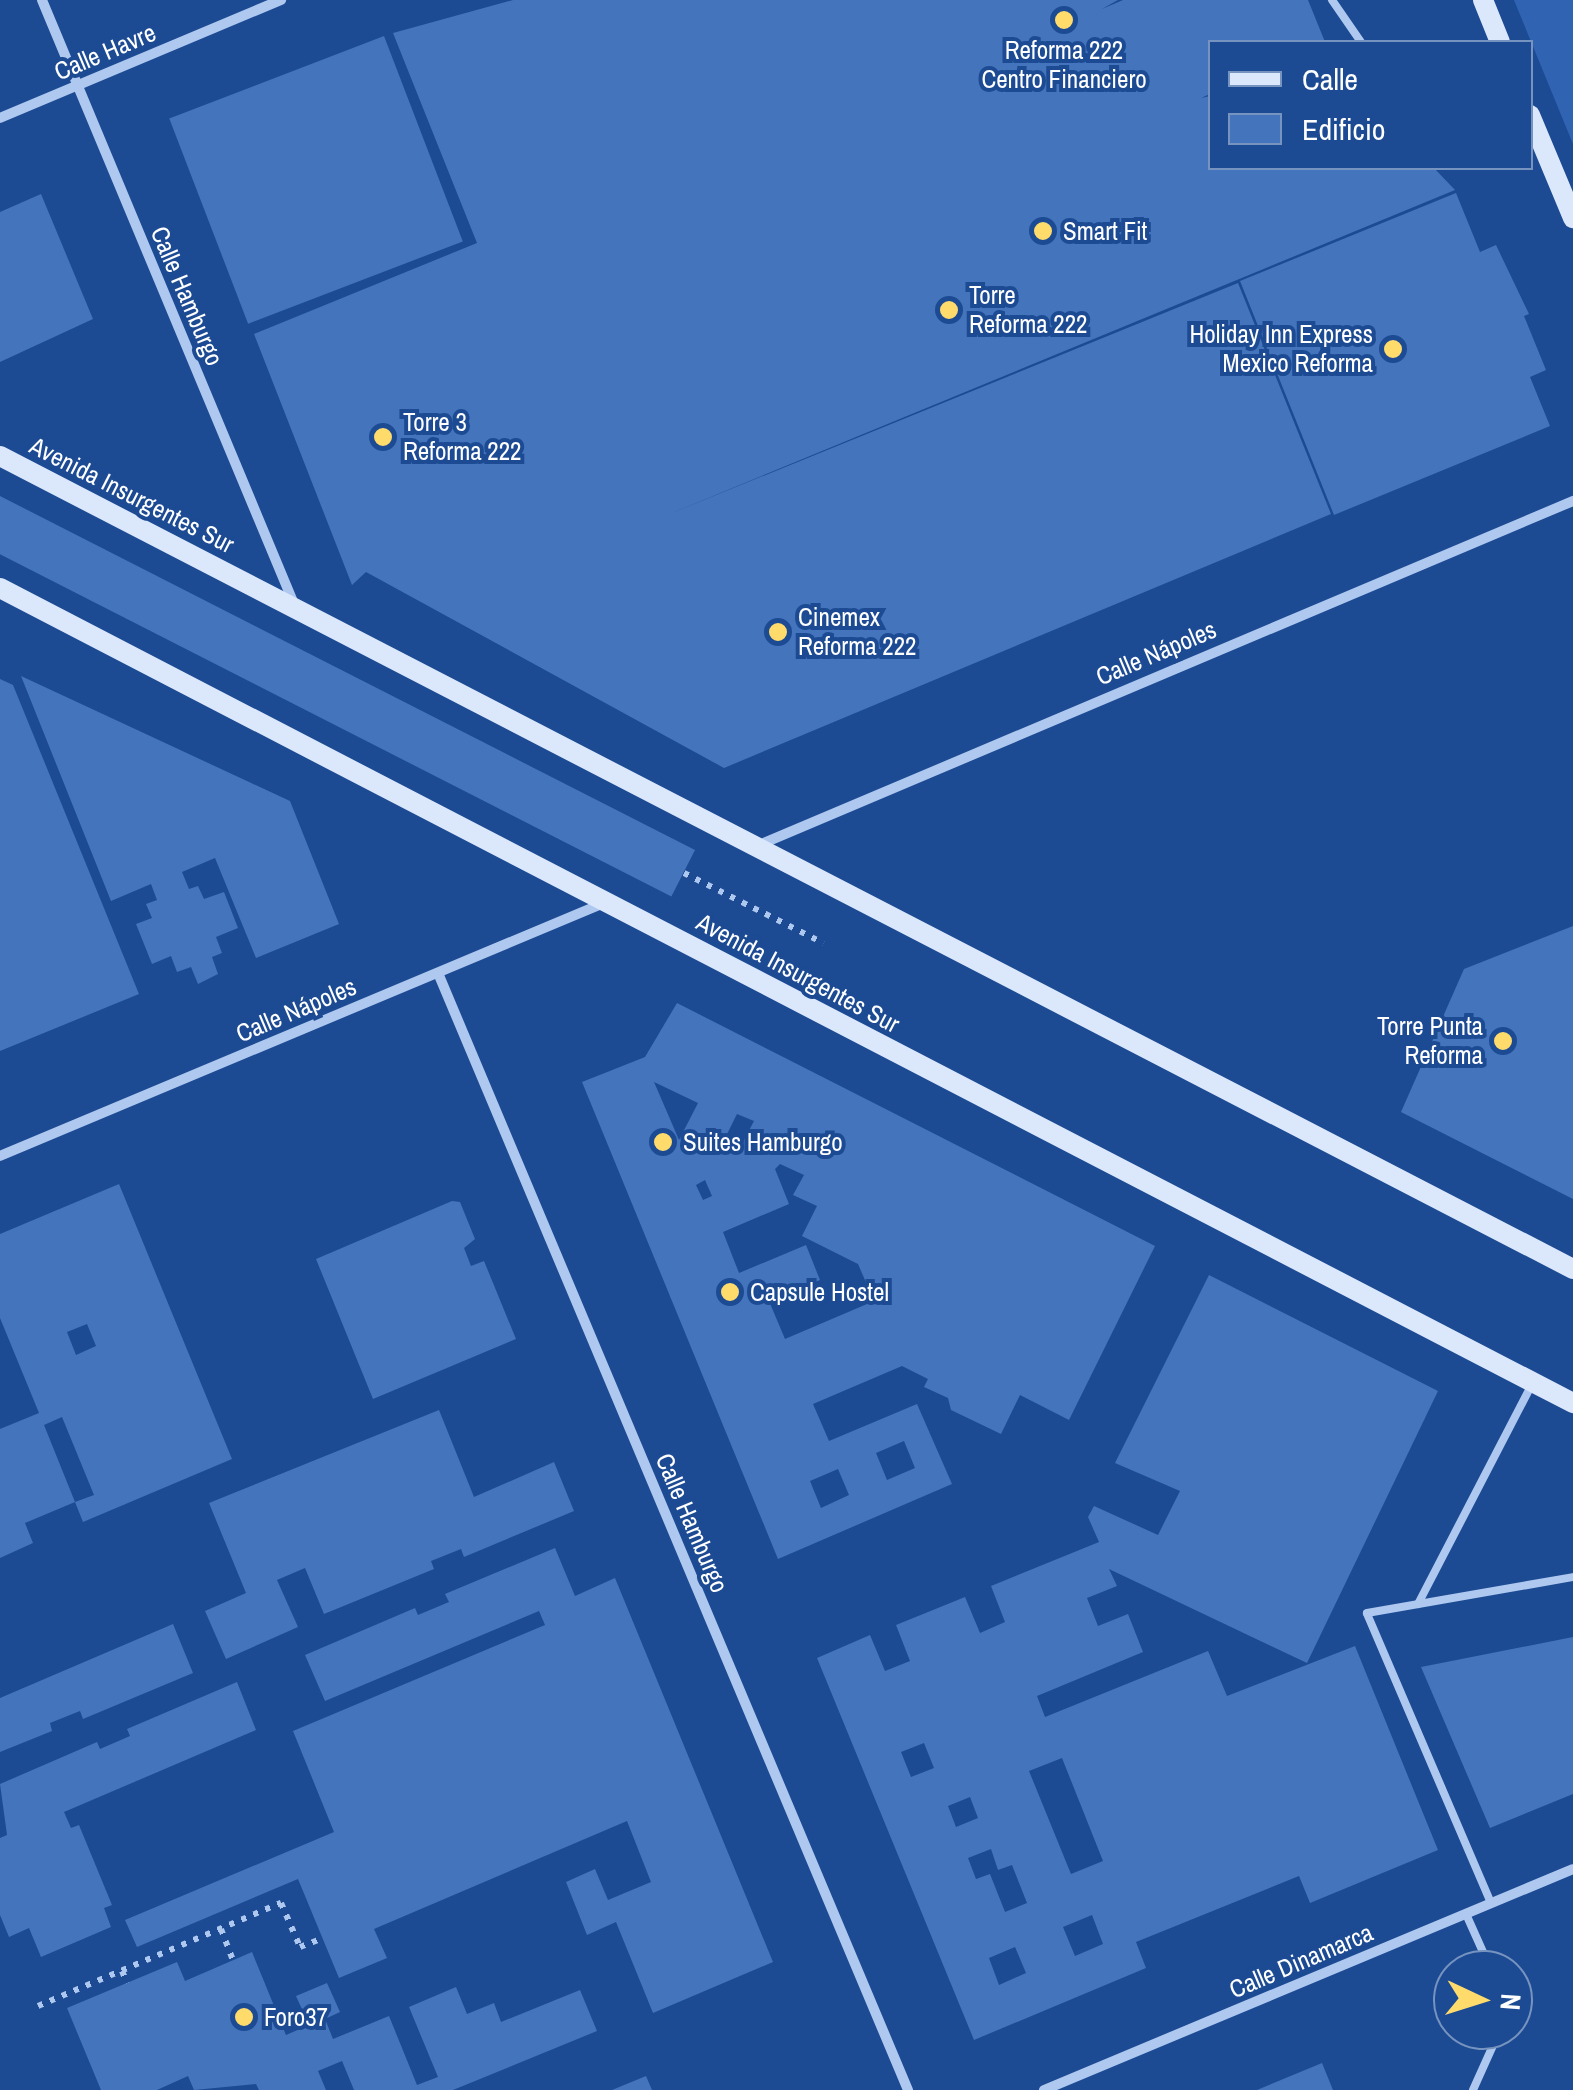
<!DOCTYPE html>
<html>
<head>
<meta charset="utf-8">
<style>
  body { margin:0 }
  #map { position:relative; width:1573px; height:2090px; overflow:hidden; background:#1c4b94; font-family:"Archivo Narrow",sans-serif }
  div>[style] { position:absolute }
  .green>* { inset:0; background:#3064b2 }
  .building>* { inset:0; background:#4474bb; transform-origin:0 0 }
  .path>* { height:6px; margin-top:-3px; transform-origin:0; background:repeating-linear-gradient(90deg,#aec8ef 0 5px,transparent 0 13px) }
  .lane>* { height:8px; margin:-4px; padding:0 4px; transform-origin:4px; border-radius:4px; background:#aec8ef }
  .street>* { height:10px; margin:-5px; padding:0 5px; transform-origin:5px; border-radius:5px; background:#aec8ef }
  .secondary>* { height:20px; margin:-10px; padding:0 10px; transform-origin:10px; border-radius:10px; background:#dbe7fb }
  .dots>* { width:28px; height:28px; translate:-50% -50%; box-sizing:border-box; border:5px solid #1c4b94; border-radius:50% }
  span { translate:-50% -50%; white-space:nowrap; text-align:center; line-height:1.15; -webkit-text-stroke:8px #1c4b94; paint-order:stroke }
  .poi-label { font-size:25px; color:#fff }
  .left { translate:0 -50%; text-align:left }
  .right { translate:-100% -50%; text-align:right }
  .street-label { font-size:25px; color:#fff }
  .legend { position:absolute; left:1208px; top:40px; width:325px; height:130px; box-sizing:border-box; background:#1c4b94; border:2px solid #7793bf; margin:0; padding:12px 18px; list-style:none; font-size:30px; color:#fff }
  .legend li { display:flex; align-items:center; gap:20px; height:50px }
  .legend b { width:50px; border:2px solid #7793bf }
  .north { position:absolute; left:1433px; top:1950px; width:100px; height:100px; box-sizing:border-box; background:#1c4b94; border:2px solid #7793bf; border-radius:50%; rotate:94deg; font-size:28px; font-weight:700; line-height:40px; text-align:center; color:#fff }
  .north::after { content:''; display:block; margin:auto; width:35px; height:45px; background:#ffdb6c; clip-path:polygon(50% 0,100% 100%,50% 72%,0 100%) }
</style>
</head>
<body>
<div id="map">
  <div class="green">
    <div style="clip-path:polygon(1514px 0,1573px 0,1573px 144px)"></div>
  </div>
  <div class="building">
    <div style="clip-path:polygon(513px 0,1118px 0,1102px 9px,1123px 0,1308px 0,1325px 42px,1210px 42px,1210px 94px,1201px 98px,1210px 96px,1210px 168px,1434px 168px,1455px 190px,667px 515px,1238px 283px,1331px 514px,724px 768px,366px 572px,352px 585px,254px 334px,477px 243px,393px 33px)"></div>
    <div style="left:384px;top:36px;width:220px;height:230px;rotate:69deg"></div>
    <div style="clip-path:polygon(1456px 193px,1480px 252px,1496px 245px,1529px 314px,1524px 316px,1546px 370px,1530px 377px,1550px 426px,1334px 515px,1240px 281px)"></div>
    <div style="clip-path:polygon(41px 194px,93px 319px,0 362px,0 212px)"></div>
    <div style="left:0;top:496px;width:780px;height:52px;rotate:27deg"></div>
    <div style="clip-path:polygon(21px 676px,290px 801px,339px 924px,256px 958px,215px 858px,182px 872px,189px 889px,198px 886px,204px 899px,224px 892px,238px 928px,216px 937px,222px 953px,212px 957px,218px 974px,198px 984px,191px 967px,177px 972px,171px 956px,152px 964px,136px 924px,152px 918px,146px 904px,157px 900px,151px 884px,111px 901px)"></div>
    <div style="clip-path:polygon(0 679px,13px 685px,139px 994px,0 1051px)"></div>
    <div style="clip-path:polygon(1573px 926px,1573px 1199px,1401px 1112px,1464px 969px)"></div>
    <div style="clip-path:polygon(evenodd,677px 1003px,1155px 1246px,1069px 1420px,1020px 1395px,1001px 1434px,951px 1410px,948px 1398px,924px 1387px,928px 1379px,902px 1366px,813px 1404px,829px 1441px,917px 1404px,952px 1484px,778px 1559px,582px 1082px,645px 1057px,677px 1003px,654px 1082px,698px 1103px,679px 1140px,670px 1119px,654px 1082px,677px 1003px,737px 1114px,754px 1121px,738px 1151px,722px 1144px,737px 1114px,677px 1003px,780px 1164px,804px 1175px,793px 1195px,817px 1206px,802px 1236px,858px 1264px,874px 1301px,785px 1339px,769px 1301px,820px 1280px,806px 1245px,739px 1273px,723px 1232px,789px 1204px,775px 1169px,780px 1164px,677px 1003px,705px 1180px,712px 1196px,703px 1200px,696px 1185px,705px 1180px,677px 1003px,904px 1441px,915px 1468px,887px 1480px,876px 1453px,904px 1441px,677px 1003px,838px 1469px,849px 1495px,821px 1508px,810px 1481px,838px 1469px)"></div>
    <div style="clip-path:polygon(evenodd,119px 1184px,232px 1459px,83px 1522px,75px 1502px,94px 1495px,62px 1417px,44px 1425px,75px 1502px,25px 1523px,33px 1543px,0 1558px,0 1429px,39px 1413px,0 1318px,0 1234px,119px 1184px,87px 1324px,96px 1346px,76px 1355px,67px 1332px,87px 1324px)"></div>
    <div style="clip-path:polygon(452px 1201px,460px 1202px,475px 1239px,464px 1248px,471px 1266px,484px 1261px,516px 1339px,373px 1399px,316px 1259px)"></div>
    <div style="clip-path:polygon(evenodd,1209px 1275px,1438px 1391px,1307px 1663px,1109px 1569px,1117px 1586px,1087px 1598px,1098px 1626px,1128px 1614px,1143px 1652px,1037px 1696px,1045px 1717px,1208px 1651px,1227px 1696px,1355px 1646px,1438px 1850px,1310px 1903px,1299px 1876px,1136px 1942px,1146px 1968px,974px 2040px,817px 1658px,870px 1635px,885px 1671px,910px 1661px,896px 1625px,965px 1597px,980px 1633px,1005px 1622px,991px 1586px,1099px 1542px,1088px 1517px,1094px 1506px,1158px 1535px,1180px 1491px,1115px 1463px,1209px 1275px,924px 1743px,934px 1768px,911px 1777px,901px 1752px,924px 1743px,1209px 1275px,1062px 1758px,1103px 1861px,1071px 1874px,1029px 1771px,1062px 1758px,1209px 1275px,970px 1797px,978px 1818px,956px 1827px,948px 1806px,970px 1797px,1209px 1275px,991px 1849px,998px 1870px,1012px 1865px,1027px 1903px,1005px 1912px,990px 1874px,976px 1879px,968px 1858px,991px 1849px,1209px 1275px,1092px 1915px,1103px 1944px,1075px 1956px,1063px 1927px,1092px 1915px,1209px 1275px,1015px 1947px,1026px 1973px,999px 1985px,989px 1958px,1015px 1947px)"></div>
    <div style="clip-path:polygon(439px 1410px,474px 1497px,554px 1462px,574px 1511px,464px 1557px,461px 1549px,431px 1561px,434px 1569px,324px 1614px,305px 1568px,277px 1580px,298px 1627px,226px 1659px,205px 1611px,246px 1593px,209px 1503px)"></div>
    <div style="clip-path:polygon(555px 1548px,575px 1596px,615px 1578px,773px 1962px,653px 2013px,616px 1922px,587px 1935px,566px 1882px,595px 1869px,608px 1900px,651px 1882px,627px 1821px,374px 1929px,387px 1958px,339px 1978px,298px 1879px,137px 1947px,125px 1920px,334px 1832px,293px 1731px,545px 1625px,539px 1611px,325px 1701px,305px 1655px,415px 1608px,418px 1615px,449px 1602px,445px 1594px)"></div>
    <div style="clip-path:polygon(173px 1624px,193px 1673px,83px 1719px,80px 1711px,50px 1723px,52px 1731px,0 1752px,0 1698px)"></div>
    <div style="clip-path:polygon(1573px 1637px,1573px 1794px,1490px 1828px,1421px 1667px)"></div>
    <div style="clip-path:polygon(237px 1682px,256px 1730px,64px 1812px,71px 1828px,79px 1825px,112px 1905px,104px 1908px,111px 1927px,41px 1957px,29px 1928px,9px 1937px,0 1915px,0 1838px,7px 1835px,0 1784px,97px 1742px,100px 1749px,130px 1736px,127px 1729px)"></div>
    <div style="clip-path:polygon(252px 1952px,286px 2035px,309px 2025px,296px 1996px,327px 1983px,340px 2012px,325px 2019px,333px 2039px,389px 2016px,417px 2085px,438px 2077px,409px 2007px,456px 1987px,467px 2014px,494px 2003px,501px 2022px,580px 1990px,597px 2031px,453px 2090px,354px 2090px,342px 2061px,318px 2071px,326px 2090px,259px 2090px,256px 2084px,194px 2090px,188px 2076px,157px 2090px,101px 2090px,67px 2008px,177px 1962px,185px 1981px)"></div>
    <div style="clip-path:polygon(1322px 2063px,1333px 2090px,1257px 2090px)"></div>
    <div style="clip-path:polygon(646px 2076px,652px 2090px,612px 2090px)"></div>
  </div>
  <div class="path">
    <div style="left:684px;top:873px;width:156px;rotate:26.7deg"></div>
    <div style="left:221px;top:1929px;width:33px;rotate:69deg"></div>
    <div style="left:122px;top:1971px;width:13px;rotate:67deg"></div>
    <div style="left:38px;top:2006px;width:264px;rotate:-23deg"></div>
    <div style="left:281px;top:1903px;width:48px;rotate:66.6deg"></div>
    <div style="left:300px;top:1947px;width:25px;rotate:-21deg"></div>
  </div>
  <div class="lane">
    <div style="left:1332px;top:0;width:51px;rotate:55.4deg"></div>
    <div style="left:1418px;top:1604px;width:246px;rotate:-62.6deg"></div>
    <div style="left:1491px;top:1903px;width:315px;rotate:-113.2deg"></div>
    <div style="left:1367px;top:1613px;width:209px;rotate:-9.9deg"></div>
    <div style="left:1466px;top:1914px;width:61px;rotate:65.9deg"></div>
    <div style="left:1473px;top:2090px;width:66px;rotate:-65.8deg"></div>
  </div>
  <div class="street">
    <div style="left:42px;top:0;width:654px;rotate:67.35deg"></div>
    <div style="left:0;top:118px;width:305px;rotate:-22.8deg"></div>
    <div style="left:759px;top:845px;width:884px;rotate:-22.91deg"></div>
    <div style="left:438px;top:973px;width:1212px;rotate:67.18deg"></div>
    <div style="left:0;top:1156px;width:657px;rotate:-22.74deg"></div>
    <div style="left:1044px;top:2090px;width:573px;rotate:-22.67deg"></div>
  </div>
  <div class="secondary">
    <div style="left:1483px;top:0;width:45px;rotate:68deg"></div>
    <div style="left:1530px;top:115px;width:112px;rotate:67.3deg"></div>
    <div style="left:0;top:456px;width:1771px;rotate:27.33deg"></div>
    <div style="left:0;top:588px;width:1772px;rotate:27.39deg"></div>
  </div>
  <div class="dots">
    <div style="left:1064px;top:20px;background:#ffdb6c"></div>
    <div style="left:1043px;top:231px;background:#ffdb6c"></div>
    <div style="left:949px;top:310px;background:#ffdb6c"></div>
    <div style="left:1393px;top:349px;background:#ffdb6c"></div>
    <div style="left:383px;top:437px;background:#ffdb6c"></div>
    <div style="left:778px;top:632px;background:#ffdb6c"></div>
    <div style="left:1503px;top:1041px;background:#ffdb6c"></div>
    <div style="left:663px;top:1142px;background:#ffdb6c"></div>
    <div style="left:730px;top:1292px;background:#ffdb6c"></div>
    <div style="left:244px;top:2017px;background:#ffdb6c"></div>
  </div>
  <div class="poi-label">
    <span style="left:1064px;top:65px">Reforma 222<br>Centro Financiero</span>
    <span class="left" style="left:1063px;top:231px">Smart Fit</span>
    <span class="left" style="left:969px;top:310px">Torre<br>Reforma 222</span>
    <span class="right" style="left:1373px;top:349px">Holiday Inn Express<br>Mexico Reforma</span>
    <span class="left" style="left:403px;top:437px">Torre 3<br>Reforma 222</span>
    <span class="left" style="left:798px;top:632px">Cinemex<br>Reforma 222</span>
    <span class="right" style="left:1483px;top:1041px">Torre Punta<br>Reforma</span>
    <span class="left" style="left:683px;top:1142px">Suites Hamburgo</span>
    <span class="left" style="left:750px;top:1292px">Capsule Hostel</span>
    <span class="left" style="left:264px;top:2017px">Foro37</span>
  </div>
  <div class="street-label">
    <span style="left:105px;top:52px;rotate:-23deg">Calle Havre</span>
    <span style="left:187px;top:296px;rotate:67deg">Calle Hamburgo</span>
    <span style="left:132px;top:495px;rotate:27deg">Avenida Insurgentes Sur</span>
    <span style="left:1156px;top:653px;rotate:-23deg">Calle Nápoles</span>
    <span style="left:798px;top:973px;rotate:28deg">Avenida Insurgentes Sur</span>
    <span style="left:296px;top:1010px;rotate:-23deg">Calle Nápoles</span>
    <span style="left:692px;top:1523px;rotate:67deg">Calle Hamburgo</span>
    <span style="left:1301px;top:1961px;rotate:-23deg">Calle Dinamarca</span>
  </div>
  <ul class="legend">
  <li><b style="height:12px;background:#dbe7fb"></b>Calle</li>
  <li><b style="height:28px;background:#4474bb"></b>Edificio</li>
  </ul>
  <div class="north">N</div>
</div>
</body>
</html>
